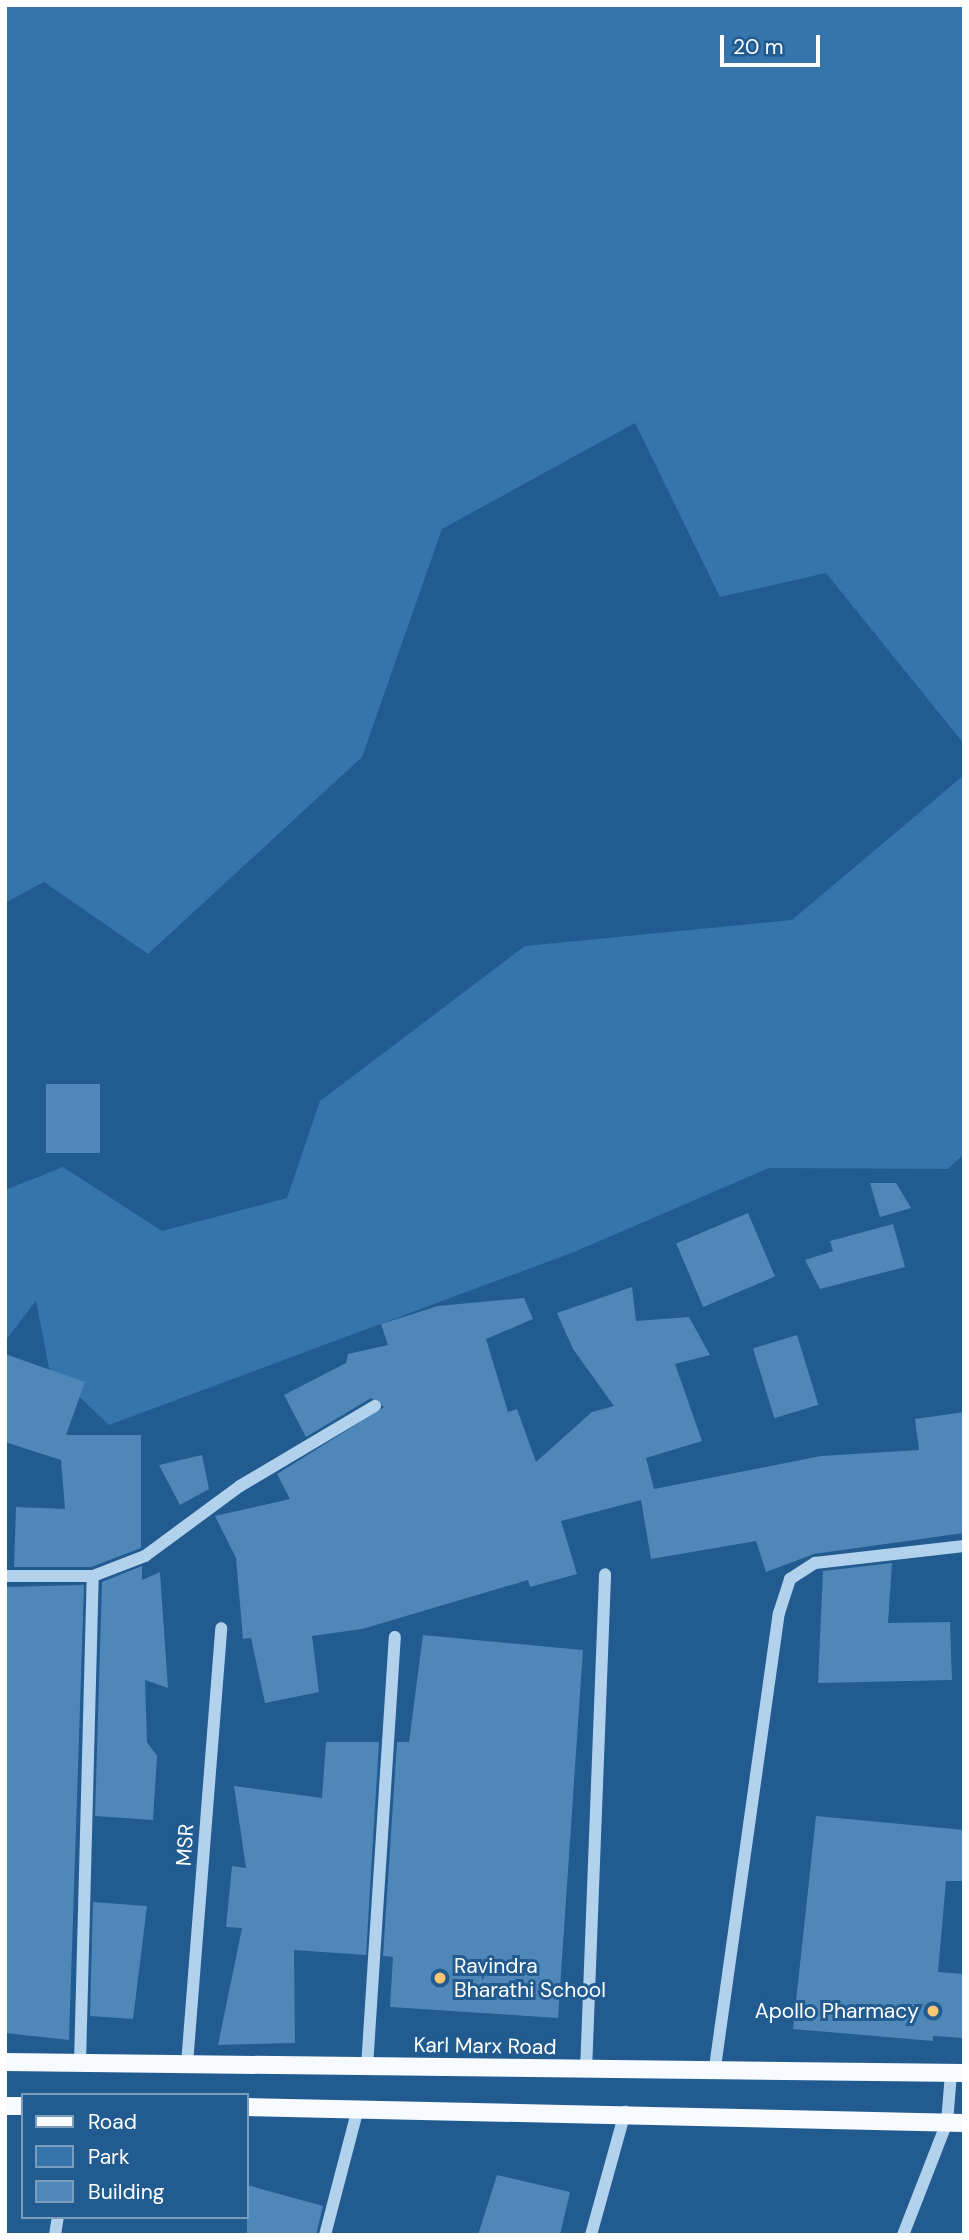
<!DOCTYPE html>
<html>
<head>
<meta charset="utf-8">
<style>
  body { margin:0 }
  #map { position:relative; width:969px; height:2240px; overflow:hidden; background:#215b8f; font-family:"DM Sans",sans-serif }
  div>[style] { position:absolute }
  .green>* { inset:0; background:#3575ac }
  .building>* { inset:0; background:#4e87b8; transform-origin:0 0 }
  .minor>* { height:12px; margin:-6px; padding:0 6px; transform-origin:6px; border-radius:6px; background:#b1d1ec }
  .major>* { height:18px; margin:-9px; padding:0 9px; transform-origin:9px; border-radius:9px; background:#f7faff }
  .dots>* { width:19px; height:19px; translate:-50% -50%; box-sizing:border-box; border:4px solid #215b8f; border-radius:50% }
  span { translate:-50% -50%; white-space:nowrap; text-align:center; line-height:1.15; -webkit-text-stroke:6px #215b8f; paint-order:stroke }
  .street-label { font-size:21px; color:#fff }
  .poi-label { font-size:21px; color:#fff }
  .left { translate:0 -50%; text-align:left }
  .right { translate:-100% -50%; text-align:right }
  .frame { position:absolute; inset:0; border:7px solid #fff; pointer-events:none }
  .legend { position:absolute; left:21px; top:2093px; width:228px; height:126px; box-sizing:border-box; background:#215b8f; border:2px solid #7a9dbc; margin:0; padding:9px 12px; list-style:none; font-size:21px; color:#fff }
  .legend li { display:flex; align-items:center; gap:14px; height:35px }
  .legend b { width:35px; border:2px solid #7a9dbc }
  .scale { position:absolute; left:720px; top:35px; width:100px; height:32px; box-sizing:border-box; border:4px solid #fff; border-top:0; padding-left:9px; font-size:21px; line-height:24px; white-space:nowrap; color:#fff; -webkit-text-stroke:5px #215b8f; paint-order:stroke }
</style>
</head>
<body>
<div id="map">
  <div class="green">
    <div style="clip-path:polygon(5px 5px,964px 5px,964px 744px,826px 573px,720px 597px,635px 423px,442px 529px,362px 757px,148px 954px,44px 882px,5px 903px)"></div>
    <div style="clip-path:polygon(964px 775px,964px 1154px,948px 1169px,769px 1168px,574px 1252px,109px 1425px,49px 1368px,36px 1301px,5px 1341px,5px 1190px,63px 1167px,162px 1231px,287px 1198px,320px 1101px,525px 946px,792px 920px)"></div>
  </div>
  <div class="building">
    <div style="left:100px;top:1084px;width:69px;height:54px;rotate:90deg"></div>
    <div style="clip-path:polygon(870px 1183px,896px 1183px,911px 1208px,880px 1217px)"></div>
    <div style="left:748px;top:1213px;width:69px;height:78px;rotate:67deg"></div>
    <div style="clip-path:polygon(893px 1224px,905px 1267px,820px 1289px,805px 1260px,833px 1251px,830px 1241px)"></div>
    <div style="clip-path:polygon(632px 1287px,636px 1321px,689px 1317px,710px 1355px,675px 1364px,702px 1441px,646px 1458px,654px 1489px,821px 1456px,919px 1450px,915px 1419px,964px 1412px,964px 1533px,814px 1554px,766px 1572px,756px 1541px,651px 1559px,641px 1500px,561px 1521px,577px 1574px,530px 1587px,528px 1580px,362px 1629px,312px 1636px,319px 1692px,265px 1703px,251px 1638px,243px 1639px,236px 1558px,215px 1516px,290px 1499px,277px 1474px,384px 1407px,371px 1398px,306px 1437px,284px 1395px,346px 1363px,348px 1354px,388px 1345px,381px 1324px,438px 1306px,524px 1298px,533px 1319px,486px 1339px,508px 1412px,517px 1409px,536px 1462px,592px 1412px,614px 1406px,573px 1349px,557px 1313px)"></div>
    <div style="left:797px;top:1335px;width:73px;height:46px;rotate:73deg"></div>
    <div style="clip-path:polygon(5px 1354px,85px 1382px,66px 1435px,141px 1435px,141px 1548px,91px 1567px,14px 1567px,16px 1507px,65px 1509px,61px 1460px,5px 1442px)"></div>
    <div style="clip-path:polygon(202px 1455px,209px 1489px,180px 1505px,159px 1465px)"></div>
    <div style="clip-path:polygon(892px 1563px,888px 1623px,950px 1622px,952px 1680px,818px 1683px,823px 1571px)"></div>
    <div style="clip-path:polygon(142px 1566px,142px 1580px,160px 1572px,168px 1688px,145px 1680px,147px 1742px,157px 1756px,153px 1820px,95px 1816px,102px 1582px)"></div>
    <div style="clip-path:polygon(84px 1585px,69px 2040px,5px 2033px,5px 1587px)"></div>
    <div style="clip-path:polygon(423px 1635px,583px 1650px,558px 2018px,390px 2007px,393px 1957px,383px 1956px,397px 1742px,409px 1742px)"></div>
    <div style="clip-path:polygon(326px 1742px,379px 1742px,366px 1955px,294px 1950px,295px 2043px,218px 2045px,242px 1928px,226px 1927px,232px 1866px,246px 1868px,234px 1786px,322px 1798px)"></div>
    <div style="clip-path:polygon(816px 1816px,964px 1830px,964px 1881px,946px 1881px,938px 1972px,964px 1974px,964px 2038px,933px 2036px,933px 2041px,793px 2029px)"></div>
    <div style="clip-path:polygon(93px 1902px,147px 1906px,133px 2019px,90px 2016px)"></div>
    <div style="clip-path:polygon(497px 2175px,570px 2192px,560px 2235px,478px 2235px)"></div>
    <div style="clip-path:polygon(247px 2185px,323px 2206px,316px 2235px,247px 2235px)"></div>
  </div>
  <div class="minor">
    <div style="left:5px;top:1576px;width:88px"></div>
    <div style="left:93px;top:1576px;width:56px;rotate:-21deg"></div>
    <div style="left:145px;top:1556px;width:118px;rotate:-36.4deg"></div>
    <div style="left:240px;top:1486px;width:157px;rotate:-30.7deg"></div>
    <div style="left:80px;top:2063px;width:487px;rotate:-88.5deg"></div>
    <div style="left:187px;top:2064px;width:437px;rotate:-85.5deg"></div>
    <div style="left:367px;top:2067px;width:431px;rotate:-86.3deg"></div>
    <div style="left:715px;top:2067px;width:458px;rotate:-82deg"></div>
    <div style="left:779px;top:1613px;width:36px;rotate:-72deg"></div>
    <div style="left:790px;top:1579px;width:30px;rotate:-33deg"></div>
    <div style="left:815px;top:1563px;width:150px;rotate:-6.5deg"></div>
    <div style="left:586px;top:2071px;width:497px;rotate:-87.8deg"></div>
    <div style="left:55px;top:2235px;width:18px;rotate:-81deg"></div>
    <div style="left:325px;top:2235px;width:131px;rotate:-75.4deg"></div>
    <div style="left:591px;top:2235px;width:128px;rotate:-74.5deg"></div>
    <div style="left:903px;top:2235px;width:121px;rotate:-68.7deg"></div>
    <div style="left:947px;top:2122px;width:49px;rotate:-85.3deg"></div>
  </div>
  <div class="major">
    <div style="left:5px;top:2062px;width:959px;rotate:0.66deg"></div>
    <div style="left:5px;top:2106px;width:18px"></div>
    <div style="left:247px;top:2107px;width:717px;rotate:1.28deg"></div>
  </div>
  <div class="dots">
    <div style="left:440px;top:1978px;background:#f9c672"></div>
    <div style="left:933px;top:2011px;background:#f9c672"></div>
  </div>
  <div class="street-label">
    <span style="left:185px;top:1845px;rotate:-86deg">MSR</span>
    <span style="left:485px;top:2046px;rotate:1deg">Karl Marx Road</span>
  </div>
  <div class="poi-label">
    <span class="left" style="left:454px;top:1978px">Ravindra<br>Bharathi School</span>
    <span class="right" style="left:919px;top:2011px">Apollo Pharmacy</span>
  </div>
  <div class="frame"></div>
  <ul class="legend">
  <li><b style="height:9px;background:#f7faff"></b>Road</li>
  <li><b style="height:19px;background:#3575ac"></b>Park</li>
  <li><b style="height:19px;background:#4e87b8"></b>Building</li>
  </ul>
  <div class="scale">20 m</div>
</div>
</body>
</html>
